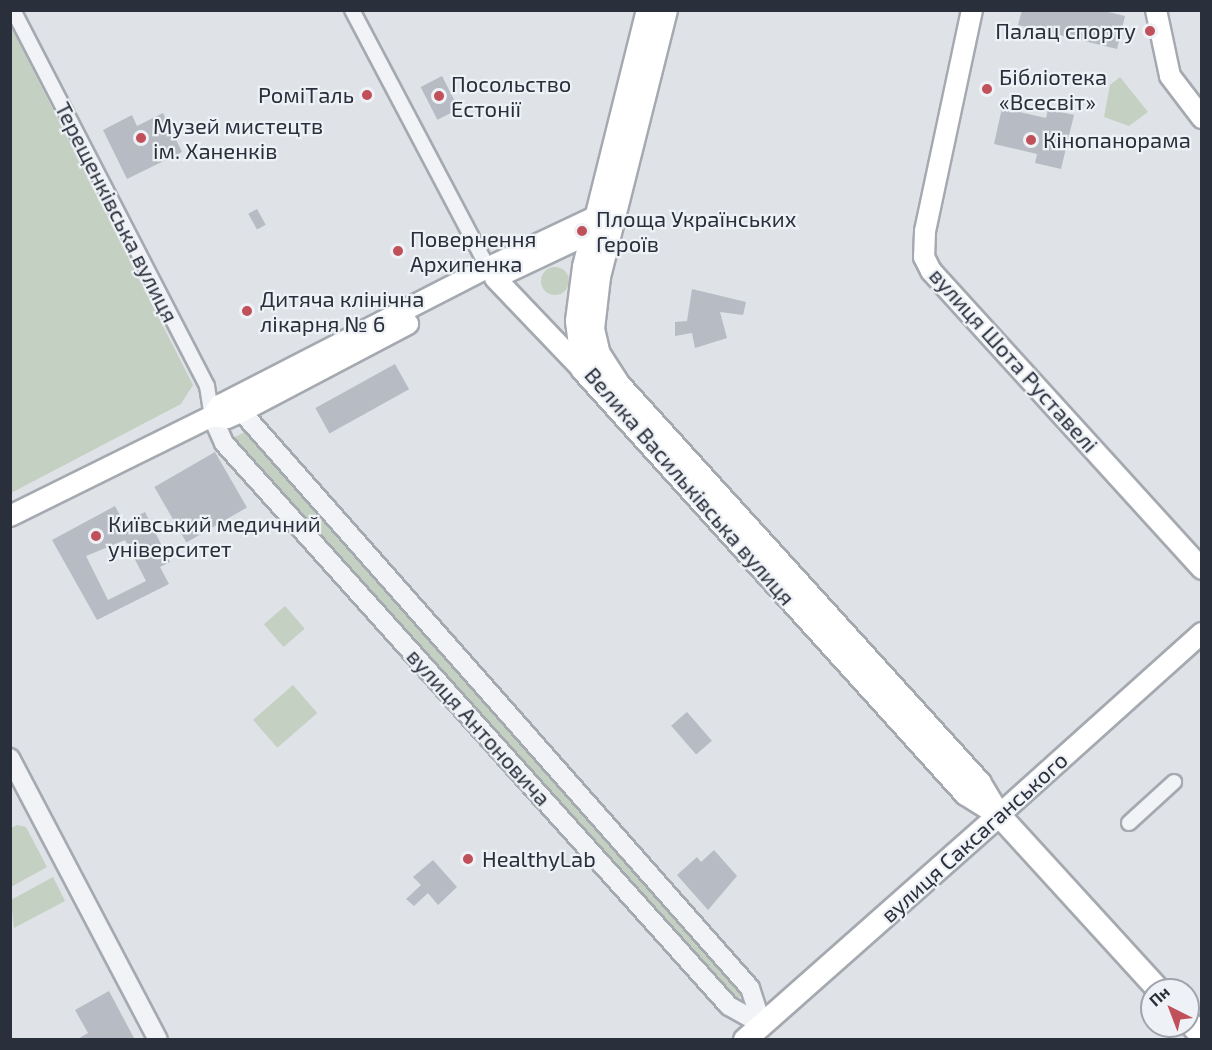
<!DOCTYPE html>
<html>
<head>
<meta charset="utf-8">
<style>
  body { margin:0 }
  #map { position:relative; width:1212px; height:1050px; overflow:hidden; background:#dfe2e7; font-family:"Exo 2",sans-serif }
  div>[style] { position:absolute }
  .green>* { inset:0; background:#c4d0c1; transform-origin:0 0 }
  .round { border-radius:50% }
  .building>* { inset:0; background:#b7bbc3; transform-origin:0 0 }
  .roads { filter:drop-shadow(2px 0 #a5a9b0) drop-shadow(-2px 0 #a5a9b0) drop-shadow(0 2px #a5a9b0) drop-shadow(0 -2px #a5a9b0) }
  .minor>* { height:14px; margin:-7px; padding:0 7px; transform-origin:7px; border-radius:7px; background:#f1f3f6 }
  .tertiary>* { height:18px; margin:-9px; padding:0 9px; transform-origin:9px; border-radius:9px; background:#f1f3f6 }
  .secondary>* { height:20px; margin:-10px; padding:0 10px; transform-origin:10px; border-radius:10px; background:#fff }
  .primary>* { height:22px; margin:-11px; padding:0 11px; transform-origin:11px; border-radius:11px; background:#fff }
  .dots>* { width:16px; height:16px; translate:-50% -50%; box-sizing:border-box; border:3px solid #eef1f5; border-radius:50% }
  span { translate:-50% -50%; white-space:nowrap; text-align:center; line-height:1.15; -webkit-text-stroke:4.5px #eef1f5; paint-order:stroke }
  .poi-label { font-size:22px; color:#2a2f3c }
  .right { translate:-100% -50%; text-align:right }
  .left { translate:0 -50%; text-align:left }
  .street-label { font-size:22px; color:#2a2f3c }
  .frame { position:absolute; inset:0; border:12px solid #2a2f3c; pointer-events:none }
  .north { position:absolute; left:1140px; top:978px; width:60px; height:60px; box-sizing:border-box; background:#eef1f5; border:2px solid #a0a3ab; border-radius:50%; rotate:318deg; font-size:16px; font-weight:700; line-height:24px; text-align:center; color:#2a2f3c }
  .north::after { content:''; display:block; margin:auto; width:21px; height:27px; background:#c05059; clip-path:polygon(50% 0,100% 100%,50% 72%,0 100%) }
</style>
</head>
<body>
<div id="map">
  <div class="green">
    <div style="clip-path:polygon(11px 27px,193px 385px,181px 404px,11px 493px)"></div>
    <div style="clip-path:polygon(1120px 77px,1148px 112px,1129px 126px,1104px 117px,1110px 85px)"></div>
    <div class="round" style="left:541px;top:267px;width:28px;height:28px"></div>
    <div style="clip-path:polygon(254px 427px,750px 988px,729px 1006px,224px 443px)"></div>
    <div style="left:285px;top:606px;width:30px;height:28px;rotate:49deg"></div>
    <div style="left:293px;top:685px;width:37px;height:53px;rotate:49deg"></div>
    <div style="clip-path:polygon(17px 825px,26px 827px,47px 867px,11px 887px,11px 828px)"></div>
    <div style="clip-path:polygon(53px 877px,65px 901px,14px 928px,11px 900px)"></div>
  </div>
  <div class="building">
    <div style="clip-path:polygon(1022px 10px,1100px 10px,1125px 16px,1117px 49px,1018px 25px)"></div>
    <div style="left:442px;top:76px;width:37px;height:24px;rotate:63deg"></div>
    <div style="clip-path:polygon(1002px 108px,1046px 118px,1048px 109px,1074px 115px,1061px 169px,1035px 163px,1037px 154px,994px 144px)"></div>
    <div style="clip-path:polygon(163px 113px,182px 152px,127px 179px,103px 130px,132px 115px,137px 126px)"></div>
    <div style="left:257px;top:209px;width:18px;height:10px;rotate:61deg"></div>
    <div style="clip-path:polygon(692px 289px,746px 302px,743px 315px,720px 312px,727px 338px,695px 348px,692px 333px,675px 336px,675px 322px,687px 321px)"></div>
    <div style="left:395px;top:364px;width:29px;height:91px;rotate:61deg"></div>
    <div style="left:215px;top:452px;width:64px;height:70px;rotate:60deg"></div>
    <div style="clip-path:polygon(evenodd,115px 506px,124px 523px,145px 512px,170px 562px,160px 567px,169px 584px,97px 620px,52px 540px,115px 506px,125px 540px,146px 581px,108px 600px,86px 556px,125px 540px)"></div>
    <div style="left:687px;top:712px;width:38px;height:21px;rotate:49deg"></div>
    <div style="clip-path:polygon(714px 850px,737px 876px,708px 910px,677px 875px,697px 857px,701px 862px)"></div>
    <div style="clip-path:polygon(433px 860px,457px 887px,438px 905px,428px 893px,414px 906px,406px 899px,421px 885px,413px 877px)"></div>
    <div style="clip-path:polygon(109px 991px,135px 1040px,76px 1040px,88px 1033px,75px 1010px)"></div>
  </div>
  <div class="roads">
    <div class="minor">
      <div style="left:13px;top:10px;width:423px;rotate:62.7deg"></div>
      <div style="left:207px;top:386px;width:30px;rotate:81deg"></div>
      <div style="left:352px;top:10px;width:298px;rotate:62.2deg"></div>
      <div style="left:1129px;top:823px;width:61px;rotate:-42.3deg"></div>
    </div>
    <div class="tertiary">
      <div style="left:233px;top:402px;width:781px;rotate:48.58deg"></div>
      <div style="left:750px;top:988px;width:38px;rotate:72deg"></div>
      <div style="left:212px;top:416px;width:30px;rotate:66deg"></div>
      <div style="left:224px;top:443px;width:756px;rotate:48.11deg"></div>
      <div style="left:729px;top:1006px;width:38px;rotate:29deg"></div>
      <div style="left:10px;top:758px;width:318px;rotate:62.3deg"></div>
    </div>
    <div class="secondary">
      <div style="left:972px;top:10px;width:226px;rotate:102deg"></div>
      <div style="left:925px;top:231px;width:26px;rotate:92deg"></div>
      <div style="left:924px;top:257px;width:16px;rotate:63deg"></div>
      <div style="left:931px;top:271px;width:403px;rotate:47.7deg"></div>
      <div style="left:1156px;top:10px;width:67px;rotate:78deg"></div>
      <div style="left:1170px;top:76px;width:53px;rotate:52.7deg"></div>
      <div style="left:508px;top:272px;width:103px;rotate:-25.3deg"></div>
      <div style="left:495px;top:278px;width:127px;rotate:46.3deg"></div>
      <div style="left:212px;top:416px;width:15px;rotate:8deg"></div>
      <div style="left:227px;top:418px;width:15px;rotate:-23deg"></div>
      <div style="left:241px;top:412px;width:189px;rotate:-27.8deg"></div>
      <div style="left:10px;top:516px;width:225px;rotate:-26.3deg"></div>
      <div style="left:212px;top:416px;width:14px;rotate:-54deg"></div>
      <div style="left:220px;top:405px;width:300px;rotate:-27.2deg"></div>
      <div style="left:487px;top:268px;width:124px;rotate:-25.3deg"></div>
      <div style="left:599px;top:215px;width:9px;rotate:13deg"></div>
      <div style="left:999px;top:815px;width:273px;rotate:-41.9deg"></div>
    </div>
    <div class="primary">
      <div style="left:648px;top:10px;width:265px;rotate:104deg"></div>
      <div style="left:584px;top:267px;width:54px;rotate:97.4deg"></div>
      <div style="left:577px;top:321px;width:49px;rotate:83deg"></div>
      <div style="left:583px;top:370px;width:571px;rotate:47.91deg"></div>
      <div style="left:966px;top:794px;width:34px;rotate:32deg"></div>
      <div style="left:666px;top:10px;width:275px;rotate:104.1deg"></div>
      <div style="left:599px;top:277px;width:52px;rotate:96.6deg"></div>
      <div style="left:593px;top:329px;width:26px;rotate:77deg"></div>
      <div style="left:599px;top:354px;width:38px;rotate:57deg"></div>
      <div style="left:620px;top:386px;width:535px;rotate:47.81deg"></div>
      <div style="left:979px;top:782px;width:39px;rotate:59deg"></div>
      <div style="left:999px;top:815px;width:237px;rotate:47.6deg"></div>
      <div style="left:1188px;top:1021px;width:21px;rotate:47deg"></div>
      <div style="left:745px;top:1040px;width:339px;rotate:-41.5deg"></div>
    </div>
  </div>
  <div class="dots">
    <div style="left:1150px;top:31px;background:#c05059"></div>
    <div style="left:987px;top:89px;background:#c05059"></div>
    <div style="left:367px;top:95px;background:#c05059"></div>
    <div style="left:439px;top:96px;background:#c05059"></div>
    <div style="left:141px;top:138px;background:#c05059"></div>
    <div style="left:1031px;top:140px;background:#c05059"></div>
    <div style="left:582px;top:231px;background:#c05059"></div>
    <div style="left:398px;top:251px;background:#c05059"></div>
    <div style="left:247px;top:311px;background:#c05059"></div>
    <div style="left:96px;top:536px;background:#c05059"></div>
    <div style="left:468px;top:859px;background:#c05059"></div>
  </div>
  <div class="poi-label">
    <span class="right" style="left:1136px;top:31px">Палац спорту</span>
    <span class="left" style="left:999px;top:89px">Бібліотека<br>«Всесвіт»</span>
    <span class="left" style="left:451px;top:96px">Посольство<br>Естонії</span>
    <span class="right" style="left:354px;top:95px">РоміТаль</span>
    <span class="left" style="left:153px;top:138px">Музей мистецтв<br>ім. Ханенків</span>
    <span class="left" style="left:1043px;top:140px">Кінопанорама</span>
    <span class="left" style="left:596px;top:231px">Площа Українських<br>Героїв</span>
    <span class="left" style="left:410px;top:251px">Повернення<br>Архипенка</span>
    <span class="left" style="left:260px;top:311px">Дитяча клінічна<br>лікарня № 6</span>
    <span class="left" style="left:108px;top:536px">Київський медичний<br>університет</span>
    <span class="left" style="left:482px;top:859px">HealthyLab</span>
  </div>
  <div class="street-label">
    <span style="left:117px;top:212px;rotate:63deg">Терещенківська вулиця</span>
    <span style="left:1014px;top:360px;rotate:48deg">вулиця Шота Руставелі</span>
    <span style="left:690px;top:486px;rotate:49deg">Велика Васильківська вулиця</span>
    <span style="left:479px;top:727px;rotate:48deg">вулиця Антоновича</span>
    <span style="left:974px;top:837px;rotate:-42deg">вулиця Саксаганського</span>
  </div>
  <div class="frame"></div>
  <div class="north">Пн</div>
</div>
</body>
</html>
